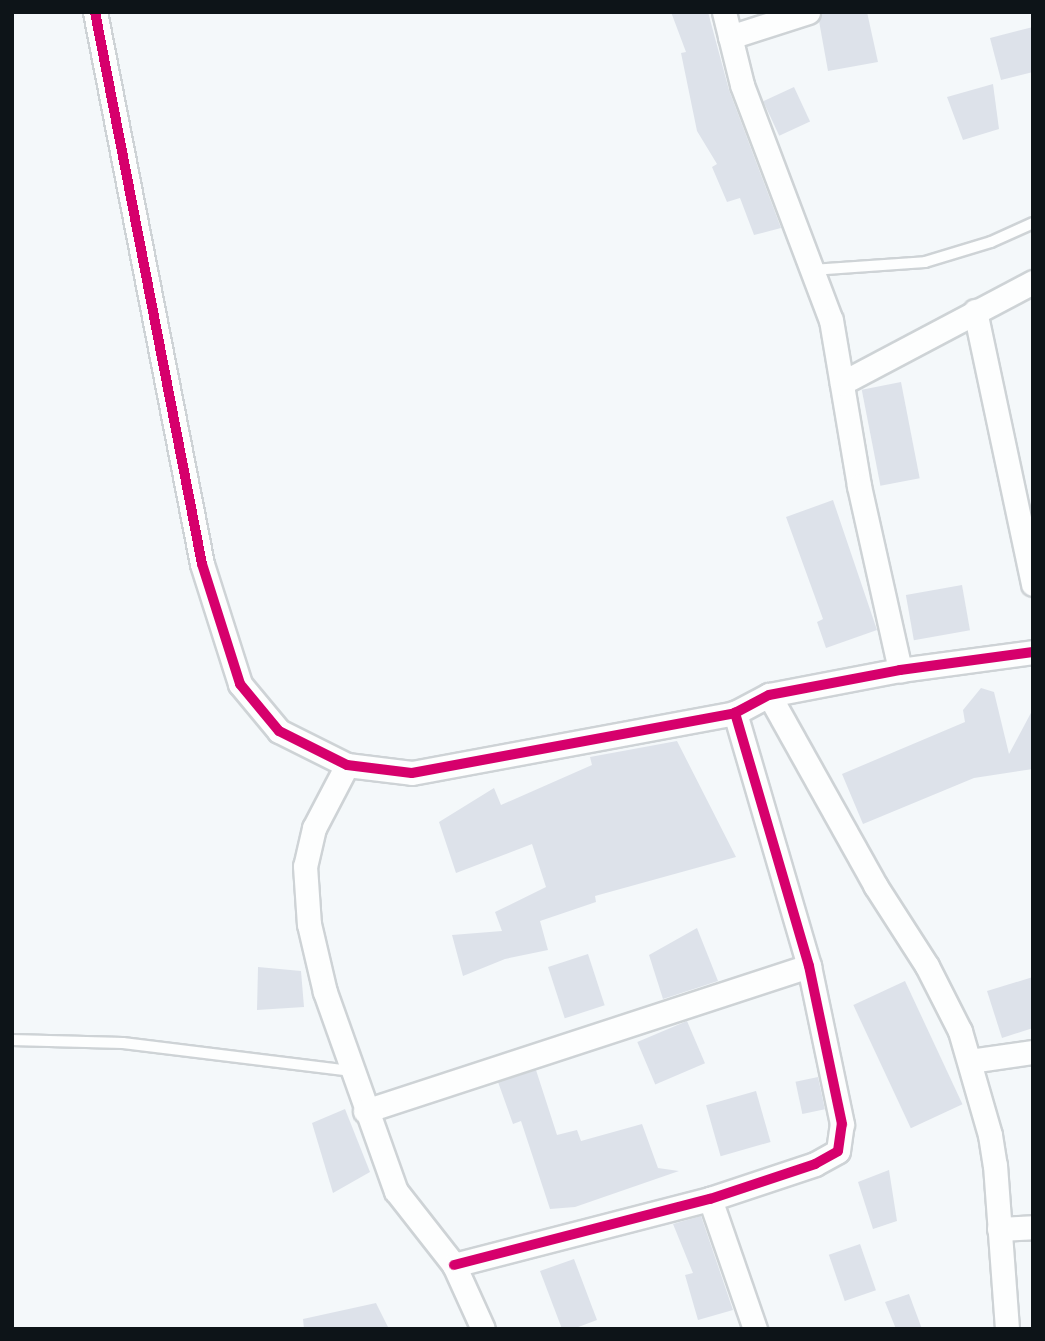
<!DOCTYPE html>
<html>
<head>
<meta charset="utf-8">
<style>
  body { margin:0 }
  #map { position:relative; width:1045px; height:1341px; overflow:hidden; background:#f4f8fa; font-family:Cabin,sans-serif }
  div>[style] { position:absolute }
  .building>* { inset:0; background:#dde2ea; transform-origin:0 0 }
  .roads { filter:drop-shadow(2px 0 #ced3d6) drop-shadow(-2px 0 #ced3d6) drop-shadow(0 2px #ced3d6) drop-shadow(0 -2px #ced3d6) }
  .service>* { height:10px; margin:-5px; padding:0 5px; transform-origin:5px; border-radius:5px; background:#fdfefe }
  .minor>* { height:23px; margin:-11.5px; padding:0 11.5px; transform-origin:11.5px; border-radius:11.5px; background:#fdfefe }
  .cycleway>* { height:10px; margin:-5px; padding:0 5px; transform-origin:5px; border-radius:5px; background:#d6006c }
  span { translate:-50% -50%; white-space:nowrap; text-align:center; line-height:1.15; -webkit-text-stroke:7px #fff; paint-order:stroke }
  .frame { position:absolute; inset:0; border:14px solid #0d1418; pointer-events:none }
</style>
</head>
<body>
<div id="map">
  <div class="building">
    <div style="clip-path:polygon(671px 12px,708px 12px,729px 90px,781px 228px,754px 235px,740px 198px,727px 202px,712px 167px,717px 164px,697px 131px,681px 53px,686px 52px)"></div>
    <div style="clip-path:polygon(832px 12px,867px 12px,878px 62px,828px 71px,819px 21px,822px 14px)"></div>
    <div style="clip-path:polygon(1033px 27px,1033px 72px,1001px 80px,990px 38px)"></div>
    <div style="clip-path:polygon(993px 84px,999px 129px,963px 140px,947px 97px)"></div>
    <div style="left:794px;top:87px;width:38px;height:34px;rotate:65deg"></div>
    <div style="left:901px;top:382px;width:98px;height:40px;rotate:79deg"></div>
    <div style="clip-path:polygon(833px 500px,877px 630px,826px 648px,817px 622px,823px 619px,786px 517px)"></div>
    <div style="left:962px;top:585px;width:46px;height:57px;rotate:80deg"></div>
    <div style="clip-path:polygon(981px 688px,994px 692px,1009px 754px,1033px 709px,1033px 769px,974px 778px,863px 824px,842px 774px,965px 722px,963px 710px)"></div>
    <div style="clip-path:polygon(677px 741px,736px 857px,595px 896px,596px 902px,540px 921px,548px 950px,505px 959px,463px 976px,452px 935px,502px 931px,495px 912px,546px 887px,532px 844px,456px 873px,439px 822px,494px 788px,501px 805px,592px 765px,590px 757px)"></div>
    <div style="clip-path:polygon(697px 928px,718px 981px,663px 999px,649px 955px)"></div>
    <div style="left:588px;top:954px;width:54px;height:42px;rotate:72deg"></div>
    <div style="clip-path:polygon(258px 967px,301px 971px,304px 1007px,257px 1010px)"></div>
    <div style="clip-path:polygon(1033px 977px,1033px 1028px,1002px 1038px,987px 991px)"></div>
    <div style="left:905px;top:981px;width:136px;height:57px;rotate:65deg"></div>
    <div style="left:687px;top:1021px;width:46px;height:54px;rotate:67deg"></div>
    <div style="clip-path:polygon(536px 1070px,557px 1135px,577px 1130px,581px 1141px,642px 1124px,658px 1168px,679px 1171px,575px 1207px,550px 1209px,521px 1121px,513px 1124px,498px 1082px)"></div>
    <div style="left:818px;top:1077px;width:33px;height:23px;rotate:78deg"></div>
    <div style="left:756px;top:1091px;width:53px;height:52px;rotate:74deg"></div>
    <div style="clip-path:polygon(345px 1109px,370px 1172px,333px 1193px,312px 1123px)"></div>
    <div style="clip-path:polygon(889px 1170px,897px 1221px,873px 1229px,858px 1182px)"></div>
    <div style="clip-path:polygon(701px 1216px,733px 1310px,698px 1320px,685px 1275px,693px 1273px,673px 1224px)"></div>
    <div style="left:860px;top:1244px;width:49px;height:33px;rotate:71deg"></div>
    <div style="clip-path:polygon(574px 1259px,597px 1320px,573px 1329px,562px 1329px,540px 1271px)"></div>
    <div style="clip-path:polygon(909px 1294px,922px 1329px,896px 1329px,885px 1302px)"></div>
    <div style="clip-path:polygon(376px 1303px,389px 1329px,304px 1329px,303px 1319px)"></div>
  </div>
  <div class="roads">
    <div class="service">
      <div style="left:812px;top:270px;width:113px;rotate:-4deg"></div>
      <div style="left:925px;top:262px;width:69px;rotate:-16.9deg"></div>
      <div style="left:991px;top:242px;width:46px;rotate:-24.3deg"></div>
      <div style="left:12px;top:1040px;width:111px;rotate:1.5deg"></div>
      <div style="left:123px;top:1043px;width:231px;rotate:7deg"></div>
    </div>
    <div class="minor">
      <div style="left:95px;top:12px;width:562px;rotate:79.03deg"></div>
      <div style="left:202px;top:564px;width:126px;rotate:72.4deg"></div>
      <div style="left:240px;top:684px;width:61px;rotate:50.3deg"></div>
      <div style="left:279px;top:731px;width:76px;rotate:26.6deg"></div>
      <div style="left:347px;top:765px;width:65px;rotate:7deg"></div>
      <div style="left:412px;top:773px;width:329px;rotate:-10.5deg"></div>
      <div style="left:735px;top:713px;width:38px;rotate:-28deg"></div>
      <div style="left:769px;top:695px;width:133px;rotate:-10.8deg"></div>
      <div style="left:900px;top:670px;width:134px;rotate:-7.7deg"></div>
      <div style="left:724px;top:12px;width:75px;rotate:76.1deg"></div>
      <div style="left:742px;top:85px;width:251px;rotate:69.3deg"></div>
      <div style="left:831px;top:320px;width:168px;rotate:80.4deg"></div>
      <div style="left:859px;top:486px;width:189px;rotate:77.4deg"></div>
      <div style="left:730px;top:37px;width:82px;rotate:-17.8deg"></div>
      <div style="left:975px;top:311px;width:279px;rotate:78deg"></div>
      <div style="left:842px;top:383px;width:216px;rotate:-27.9deg"></div>
      <div style="left:769px;top:695px;width:218px;rotate:60.8deg"></div>
      <div style="left:875px;top:885px;width:96px;rotate:57.3deg"></div>
      <div style="left:927px;top:966px;width:73px;rotate:63.1deg"></div>
      <div style="left:960px;top:1031px;width:108px;rotate:73.9deg"></div>
      <div style="left:990px;top:1135px;width:30px;rotate:81deg"></div>
      <div style="left:995px;top:1165px;width:164px;rotate:85.8deg"></div>
      <div style="left:347px;top:765px;width:71px;rotate:117.6deg"></div>
      <div style="left:314px;top:828px;width:39px;rotate:103deg"></div>
      <div style="left:305px;top:866px;width:58px;rotate:86.1deg"></div>
      <div style="left:309px;top:924px;width:70px;rotate:76.8deg"></div>
      <div style="left:325px;top:992px;width:211px;rotate:70.4deg"></div>
      <div style="left:396px;top:1191px;width:94px;rotate:51.9deg"></div>
      <div style="left:454px;top:1265px;width:70px;rotate:65.6deg"></div>
      <div style="left:970px;top:1061px;width:64px;rotate:-8.1deg"></div>
      <div style="left:365px;top:1111px;width:467px;rotate:-18.1deg"></div>
      <div style="left:710px;top:1199px;width:138px;rotate:70.9deg"></div>
      <div style="left:999px;top:1229px;width:34px;rotate:-3deg"></div>
      <div style="left:454px;top:1265px;width:264px;rotate:-14.5deg"></div>
      <div style="left:710px;top:1199px;width:111px;rotate:-18.4deg"></div>
      <div style="left:815px;top:1164px;width:26px;rotate:-29deg"></div>
      <div style="left:838px;top:1151px;width:27px;rotate:-82deg"></div>
      <div style="left:842px;top:1124px;width:161px;rotate:-101.8deg"></div>
      <div style="left:809px;top:966px;width:264px;rotate:-106.3deg"></div>
    </div>
  </div>
  <div class="cycleway">
    <div style="left:95px;top:12px;width:562px;rotate:79.03deg"></div>
    <div style="left:202px;top:564px;width:126px;rotate:72.4deg"></div>
    <div style="left:240px;top:684px;width:61px;rotate:50.3deg"></div>
    <div style="left:279px;top:731px;width:76px;rotate:26.6deg"></div>
    <div style="left:347px;top:765px;width:65px;rotate:7deg"></div>
    <div style="left:412px;top:773px;width:329px;rotate:-10.5deg"></div>
    <div style="left:735px;top:713px;width:38px;rotate:-28deg"></div>
    <div style="left:769px;top:695px;width:133px;rotate:-10.8deg"></div>
    <div style="left:900px;top:670px;width:134px;rotate:-7.7deg"></div>
    <div style="left:454px;top:1265px;width:264px;rotate:-14.5deg"></div>
    <div style="left:710px;top:1199px;width:111px;rotate:-18.4deg"></div>
    <div style="left:815px;top:1164px;width:26px;rotate:-29deg"></div>
    <div style="left:838px;top:1151px;width:27px;rotate:-82deg"></div>
    <div style="left:842px;top:1124px;width:161px;rotate:-101.8deg"></div>
    <div style="left:809px;top:966px;width:264px;rotate:-106.3deg"></div>
  </div>
  <div class="frame"></div>
</div>
</body>
</html>
